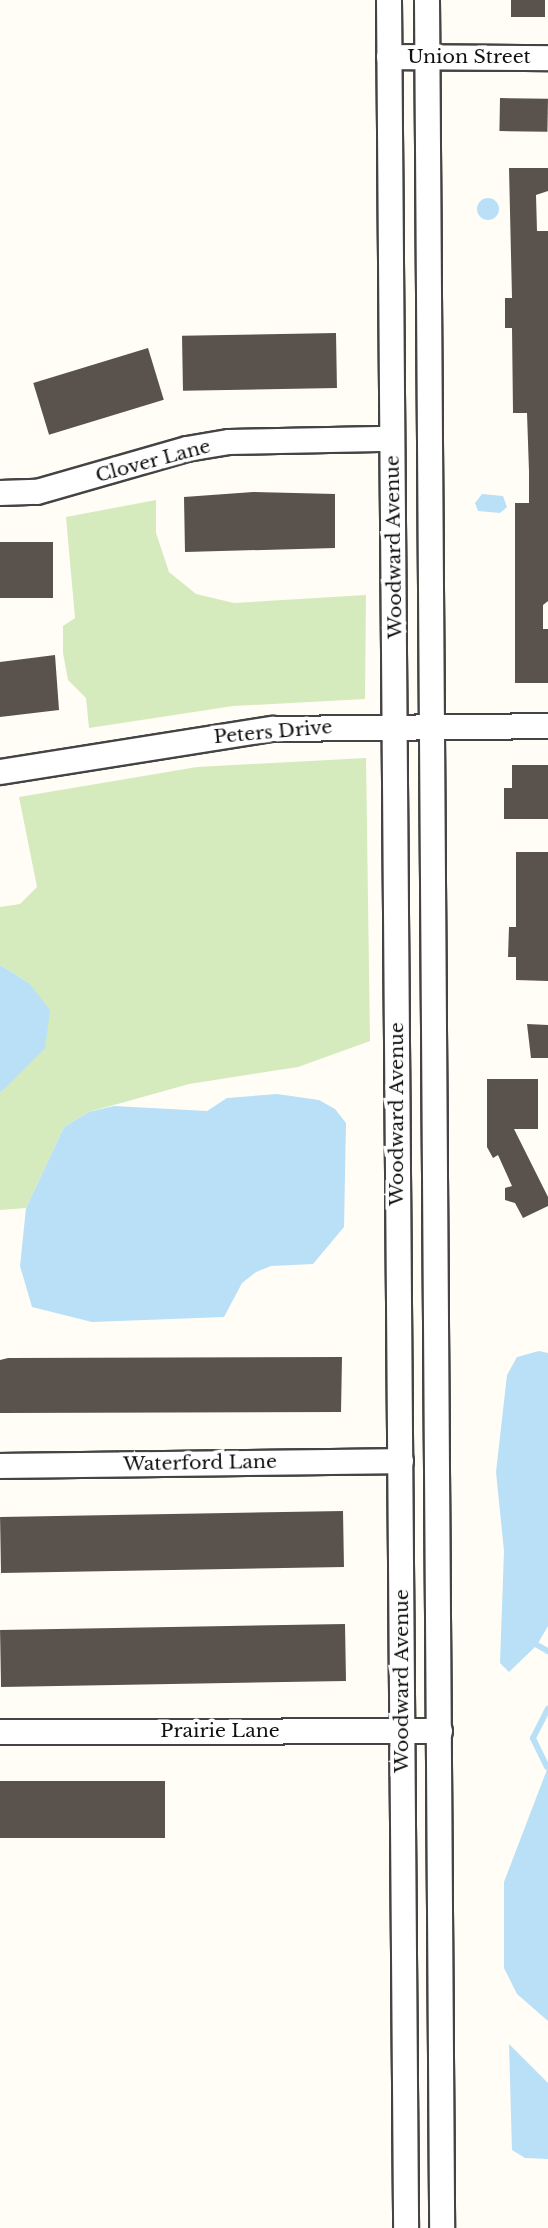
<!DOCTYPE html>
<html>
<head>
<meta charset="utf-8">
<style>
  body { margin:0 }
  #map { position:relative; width:548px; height:2228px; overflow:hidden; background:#fffdf5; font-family:"Libre Baskerville",serif }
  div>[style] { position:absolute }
  .green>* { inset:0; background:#d5ebbd }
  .water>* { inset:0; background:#b9e0f7 }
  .round { border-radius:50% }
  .stream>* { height:6px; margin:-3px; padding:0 3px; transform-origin:3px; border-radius:3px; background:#b9e0f7 }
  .building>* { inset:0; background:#5a524d; transform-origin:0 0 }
  .roads { filter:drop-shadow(2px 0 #444) drop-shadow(-2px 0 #444) drop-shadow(0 2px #444) drop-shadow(0 -2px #444) }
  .minor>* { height:24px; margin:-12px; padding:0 12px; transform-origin:12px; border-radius:12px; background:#fff }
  span { translate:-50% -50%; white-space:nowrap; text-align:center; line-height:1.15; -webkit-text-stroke:7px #fff; paint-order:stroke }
  .street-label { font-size:19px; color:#111 }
</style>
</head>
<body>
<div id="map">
  <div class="green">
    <div style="clip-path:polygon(156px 500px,156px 533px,169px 572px,196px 594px,234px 603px,366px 595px,365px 699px,233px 706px,89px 728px,86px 698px,68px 680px,63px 653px,63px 626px,75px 618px,66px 517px)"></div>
    <div style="clip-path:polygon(366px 758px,370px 1041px,298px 1067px,189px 1084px,89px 1112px,64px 1127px,26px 1208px,0 1210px,0 1093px,18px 1073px,29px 983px,0 965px,0 907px,20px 904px,37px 887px,19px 797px,197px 767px)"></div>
  </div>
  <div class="water">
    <div class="round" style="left:477px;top:198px;width:22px;height:22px"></div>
    <div style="clip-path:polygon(482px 494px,503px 496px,507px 507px,500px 513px,478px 511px,475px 503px)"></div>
    <div style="clip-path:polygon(0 965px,29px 983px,50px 1010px,45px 1048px,0 1093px)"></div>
    <div style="clip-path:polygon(277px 1094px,319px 1100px,335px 1109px,346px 1123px,344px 1227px,313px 1264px,271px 1266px,256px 1272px,242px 1283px,224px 1317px,92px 1322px,32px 1307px,20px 1266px,26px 1208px,64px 1127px,89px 1112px,114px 1106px,207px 1111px,227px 1098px)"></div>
    <div style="clip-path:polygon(539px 1351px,548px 1353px,548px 1626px,537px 1645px,509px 1672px,500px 1663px,504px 1551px,496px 1472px,507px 1375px,517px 1357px)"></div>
    <div style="clip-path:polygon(548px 1767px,548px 2021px,517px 1994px,504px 1968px,504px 1882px)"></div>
    <div style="clip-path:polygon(509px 2044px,548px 2083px,548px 2159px,525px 2158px,512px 2150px)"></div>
  </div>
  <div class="stream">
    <div style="left:537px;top:1645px;width:13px;rotate:29deg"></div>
    <div style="left:547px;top:1767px;width:32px;rotate:-116deg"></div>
    <div style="left:533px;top:1738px;width:33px;rotate:-63deg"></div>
  </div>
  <div class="building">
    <div style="left:511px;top:0;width:34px;height:17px"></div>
    <div style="left:500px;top:98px;width:48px;height:33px;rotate:1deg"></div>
    <div style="clip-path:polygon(509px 168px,548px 168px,548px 191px,536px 195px,537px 231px,548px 231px,548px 601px,543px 605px,543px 629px,548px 629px,548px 683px,515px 683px,515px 503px,529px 503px,529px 472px,527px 413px,513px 413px,512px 328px,505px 328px,505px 298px,512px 298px)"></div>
    <div style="left:336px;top:333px;width:55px;height:154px;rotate:89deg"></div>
    <div style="left:148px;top:348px;width:54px;height:120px;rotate:73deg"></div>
    <div style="clip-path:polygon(253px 492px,335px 494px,335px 548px,185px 552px,184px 497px)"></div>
    <div style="left:0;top:542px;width:53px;height:56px"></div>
    <div style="clip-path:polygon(55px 655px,59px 710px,0 717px,0 662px)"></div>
    <div style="clip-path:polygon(512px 765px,548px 765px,548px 819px,504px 819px,504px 788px,512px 788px)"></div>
    <div style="clip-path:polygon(516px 852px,548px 852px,548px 981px,516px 980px,516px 957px,508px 957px,509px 927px,516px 927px)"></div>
    <div style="clip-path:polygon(527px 1024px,548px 1025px,548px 1058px,531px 1058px)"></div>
    <div style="clip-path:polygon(487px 1079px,538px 1079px,538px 1129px,514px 1129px,548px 1197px,548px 1206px,523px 1218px,515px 1203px,505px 1200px,505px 1188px,512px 1186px,498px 1155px,493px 1158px,487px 1147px)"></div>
    <div style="clip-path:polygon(342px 1357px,341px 1412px,0 1413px,0 1360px,8px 1358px)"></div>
    <div style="left:343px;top:1511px;width:56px;height:343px;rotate:89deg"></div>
    <div style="left:345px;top:1624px;width:57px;height:345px;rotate:89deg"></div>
    <div style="left:165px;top:1781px;width:57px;height:165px;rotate:90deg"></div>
  </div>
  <div class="roads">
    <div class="minor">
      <div style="left:389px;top:0;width:2228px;rotate:89.56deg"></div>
      <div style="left:427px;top:0;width:2228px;rotate:89.61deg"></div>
      <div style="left:389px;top:57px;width:159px;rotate:0.4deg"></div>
      <div style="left:0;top:493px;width:37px;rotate:-2deg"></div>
      <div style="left:37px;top:492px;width:156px;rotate:-16deg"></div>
      <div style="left:187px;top:449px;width:43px;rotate:-9.5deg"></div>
      <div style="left:229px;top:442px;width:163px;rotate:-1.1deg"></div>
      <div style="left:0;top:772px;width:276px;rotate:-9deg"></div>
      <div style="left:273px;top:729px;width:275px;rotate:-0.6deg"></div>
      <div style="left:0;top:1466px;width:401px;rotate:-0.7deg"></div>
      <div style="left:0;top:1732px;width:440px;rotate:-0.1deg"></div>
    </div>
  </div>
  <div class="street-label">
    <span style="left:469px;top:57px">Union Street</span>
    <span style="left:153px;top:461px;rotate:-15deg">Clover Lane</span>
    <span style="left:394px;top:547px;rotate:-91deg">Woodward Avenue</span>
    <span style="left:273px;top:732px;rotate:-5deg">Peters Drive</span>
    <span style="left:397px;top:1114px;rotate:-90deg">Woodward Avenue</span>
    <span style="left:200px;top:1463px;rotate:-1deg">Waterford Lane</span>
    <span style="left:402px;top:1681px;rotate:-90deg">Woodward Avenue</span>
    <span style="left:220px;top:1731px">Prairie Lane</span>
  </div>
</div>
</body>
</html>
